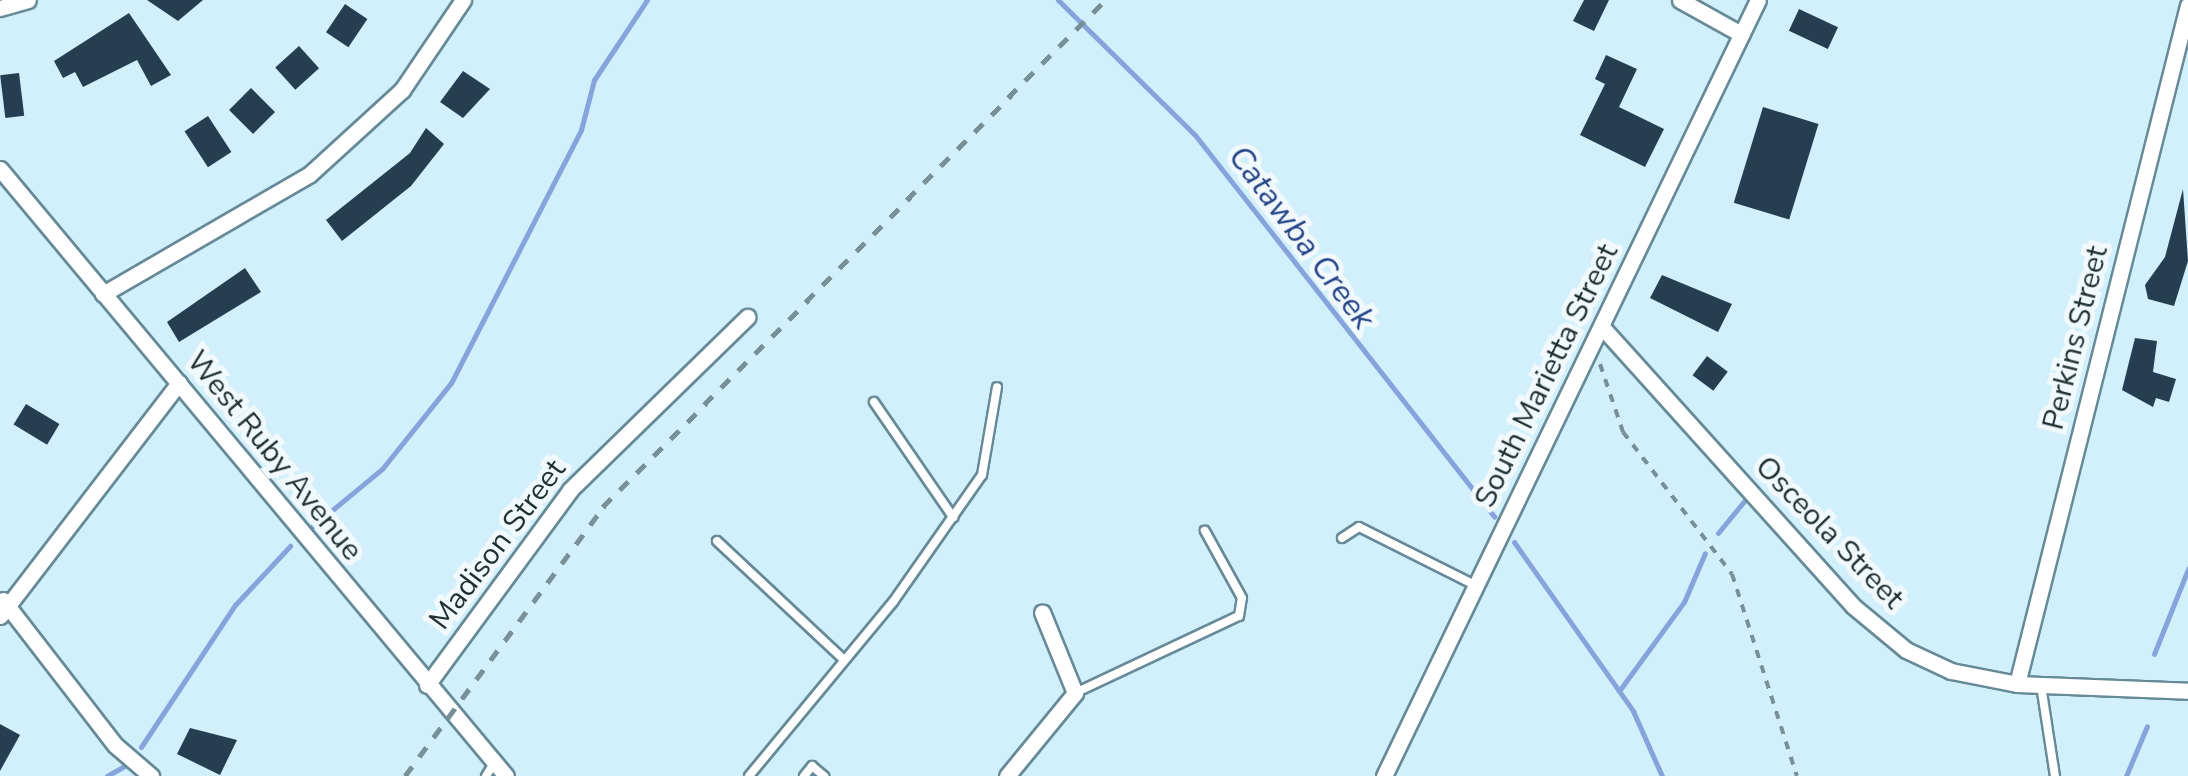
<!DOCTYPE html>
<html>
<head>
<meta charset="utf-8">
<style>
  body { margin:0 }
  #map { position:relative; width:2188px; height:776px; overflow:hidden; background:#d1f0fc; font-family:"Nunito Sans",sans-serif }
  div>[style] { position:absolute }
  .stream>* { height:5px; margin:-2.5px; padding:0 2.5px; transform-origin:2.5px; border-radius:2.5px; background:#86a3dc }
  .building>* { inset:0; background:#263e51; transform-origin:0 0 }
  .path>* { height:4px; margin-top:-2px; transform-origin:0; background:repeating-linear-gradient(90deg,#778f97 0 8px,transparent 0 16px) }
  .roads { filter:drop-shadow(2px 0 #668a97) drop-shadow(-2px 0 #668a97) drop-shadow(0 2px #668a97) drop-shadow(0 -2px #668a97) }
  .service>* { height:8px; margin:-4px; padding:0 4px; transform-origin:4px; border-radius:4px; background:#fff }
  .minor>* { height:15px; margin:-7.5px; padding:0 7.5px; transform-origin:7.5px; border-radius:7.5px; background:#fff }
  .rail>* { height:5px; margin-top:-2.5px; transform-origin:0; background:repeating-linear-gradient(90deg,#789098 0 12px,transparent 0 24px) }
  span { translate:-50% -50%; white-space:nowrap; text-align:center; line-height:1.15; -webkit-text-stroke:10px #f1f9fc; paint-order:stroke }
  .street-label { font-size:30px; color:#1f2f34 }
  .water-label { font-size:32px; color:#254488; font-style:italic }
</style>
</head>
<body>
<div id="map">
  <div class="stream">
    <div style="left:1058px;top:0;width:192px;rotate:44.6deg"></div>
    <div style="left:1195px;top:135px;width:485px;rotate:51.9deg"></div>
    <div style="left:308px;top:530px;width:96px;rotate:-39.5deg"></div>
    <div style="left:382px;top:469px;width:110px;rotate:-51.3deg"></div>
    <div style="left:451px;top:383px;width:284px;rotate:-62.8deg"></div>
    <div style="left:581px;top:130px;width:52px;rotate:-75.4deg"></div>
    <div style="left:594px;top:80px;width:96px;rotate:-56.5deg"></div>
    <div style="left:1718px;top:533px;width:43px;rotate:-50.7deg"></div>
    <div style="left:1514px;top:542px;width:207px;rotate:54.8deg"></div>
    <div style="left:1633px;top:711px;width:71px;rotate:66deg"></div>
    <div style="left:2154px;top:654px;width:92px;rotate:-68.2deg"></div>
    <div style="left:1619px;top:691px;width:110px;rotate:-53.9deg"></div>
    <div style="left:1684px;top:602px;width:53px;rotate:-66.8deg"></div>
    <div style="left:141px;top:747px;width:170px;rotate:-56.5deg"></div>
    <div style="left:235px;top:605px;width:81px;rotate:-47deg"></div>
    <div style="left:107px;top:776px;width:20px;rotate:-30deg"></div>
    <div style="left:2126px;top:776px;width:54px;rotate:-67.2deg"></div>
  </div>
  <div class="building">
    <div style="clip-path:polygon(147px 0,203px 0,178px 21px)"></div>
    <div style="clip-path:polygon(1584px 0,1609px 0,1594px 31px,1573px 21px)"></div>
    <div style="left:345px;top:4px;width:27px;height:34px;rotate:34deg"></div>
    <div style="left:1799px;top:9px;width:43px;height:24px;rotate:25deg"></div>
    <div style="clip-path:polygon(129px 13px,171px 75px,151px 86px,137px 60px,83px 87px,75px 72px,63px 78px,54px 61px)"></div>
    <div style="left:299px;top:46px;width:30px;height:32px;rotate:48deg"></div>
    <div style="clip-path:polygon(1606px 55px,1637px 69px,1619px 107px,1664px 129px,1645px 167px,1580px 135px,1605px 84px,1595px 79px)"></div>
    <div style="clip-path:polygon(463px 71px,490px 89px,463px 118px,440px 102px)"></div>
    <div style="left:19px;top:73px;width:43px;height:19px;rotate:83deg"></div>
    <div style="left:251px;top:88px;width:34px;height:31px;rotate:45deg"></div>
    <div style="left:1763px;top:107px;width:58px;height:100px;rotate:17deg"></div>
    <div style="left:208px;top:116px;width:43px;height:28px;rotate:57deg"></div>
    <div style="clip-path:polygon(426px 128px,444px 144px,411px 186px,342px 241px,326px 220px,410px 153px)"></div>
    <div style="clip-path:polygon(2183px 189px,2188px 261px,2174px 306px,2148px 299px,2145px 285px,2165px 257px)"></div>
    <div style="clip-path:polygon(245px 268px,261px 292px,179px 342px,167px 322px)"></div>
    <div style="clip-path:polygon(1662px 275px,1732px 304px,1718px 332px,1650px 298px)"></div>
    <div style="clip-path:polygon(2135px 338px,2157px 341px,2153px 372px,2176px 379px,2169px 402px,2156px 398px,2153px 407px,2122px 390px)"></div>
    <div style="left:1707px;top:356px;width:26px;height:24px;rotate:37deg"></div>
    <div style="left:26px;top:404px;width:39px;height:24px;rotate:31deg"></div>
    <div style="clip-path:polygon(0 724px,20px 735px,0 771px)"></div>
    <div style="clip-path:polygon(190px 728px,237px 740px,220px 775px,177px 754px)"></div>
  </div>
  <div class="path">
    <div style="left:1600px;top:364px;width:72px;rotate:71.3deg"></div>
    <div style="left:1623px;top:432px;width:179px;rotate:52.5deg"></div>
    <div style="left:1732px;top:574px;width:212px;rotate:72.2deg"></div>
  </div>
  <div class="roads">
    <div class="service">
      <div style="left:874px;top:402px;width:140px;rotate:55.5deg"></div>
      <div style="left:1342px;top:538px;width:20px;rotate:-33deg"></div>
      <div style="left:1359px;top:527px;width:132px;rotate:26.6deg"></div>
      <div style="left:717px;top:541px;width:174px;rotate:43.1deg"></div>
      <div style="left:2041px;top:685px;width:92px;rotate:81.3deg"></div>
      <div style="left:1075px;top:693px;width:181px;rotate:-25.2deg"></div>
      <div style="left:1239px;top:616px;width:18px;rotate:-81deg"></div>
      <div style="left:1242px;top:598px;width:77px;rotate:-118.9deg"></div>
      <div style="left:486px;top:776px;width:15px;rotate:-58deg"></div>
      <div style="left:749px;top:776px;width:226px;rotate:-50.4deg"></div>
      <div style="left:893px;top:602px;width:155px;rotate:-55deg"></div>
      <div style="left:982px;top:475px;width:89px;rotate:-80.3deg"></div>
      <div style="left:804px;top:776px;width:13px;rotate:-51deg"></div>
      <div style="left:812px;top:766px;width:16px;rotate:40deg"></div>
    </div>
    <div class="minor">
      <div style="left:1680px;top:0;width:70px;rotate:29.1deg"></div>
      <div style="left:0;top:8px;width:29px;rotate:-16deg"></div>
      <div style="left:0;top:169px;width:790px;rotate:50.19deg"></div>
      <div style="left:103px;top:294px;width:239px;rotate:-30.1deg"></div>
      <div style="left:310px;top:174px;width:125px;rotate:-42.4deg"></div>
      <div style="left:402px;top:90px;width:109px;rotate:-55.9deg"></div>
      <div style="left:1602px;top:327px;width:375px;rotate:48deg"></div>
      <div style="left:1853px;top:606px;width:69px;rotate:39.7deg"></div>
      <div style="left:1906px;top:650px;width:50px;rotate:25deg"></div>
      <div style="left:1951px;top:671px;width:67px;rotate:11.1deg"></div>
      <div style="left:2017px;top:684px;width:171px;rotate:2.3deg"></div>
      <div style="left:3px;top:600px;width:183px;rotate:52.3deg"></div>
      <div style="left:115px;top:745px;width:48px;rotate:40.7deg"></div>
      <div style="left:0;top:616px;width:294px;rotate:-52.5deg"></div>
      <div style="left:2017px;top:684px;width:700px;rotate:-75.86deg"></div>
      <div style="left:427px;top:685px;width:242px;rotate:-53.7deg"></div>
      <div style="left:570px;top:490px;width:248px;rotate:-44.3deg"></div>
      <div style="left:1007px;top:776px;width:107px;rotate:-50.7deg"></div>
      <div style="left:1075px;top:693px;width:87px;rotate:-112.2deg"></div>
      <div style="left:1384px;top:776px;width:861px;rotate:-64.27deg"></div>
    </div>
  </div>
  <div class="rail">
    <div style="left:405px;top:776px;width:334px;rotate:-53.6deg"></div>
    <div style="left:603px;top:507px;width:713px;rotate:-45.28deg"></div>
  </div>
  <div class="street-label">
    <span style="left:2076px;top:338px;rotate:-76deg">Perkins Street</span>
    <span style="left:1547px;top:376px;rotate:-64deg">South Marietta Street</span>
    <span style="left:274px;top:456px;rotate:51deg">West Ruby Avenue</span>
    <span style="left:1829px;top:533px;rotate:46deg">Osceola Street</span>
    <span style="left:498px;top:545px;rotate:-53deg">Madison Street</span>
  </div>
  <div class="water-label">
    <span style="left:1301px;top:238px;rotate:53deg">Catawba Creek</span>
  </div>
</div>
</body>
</html>
